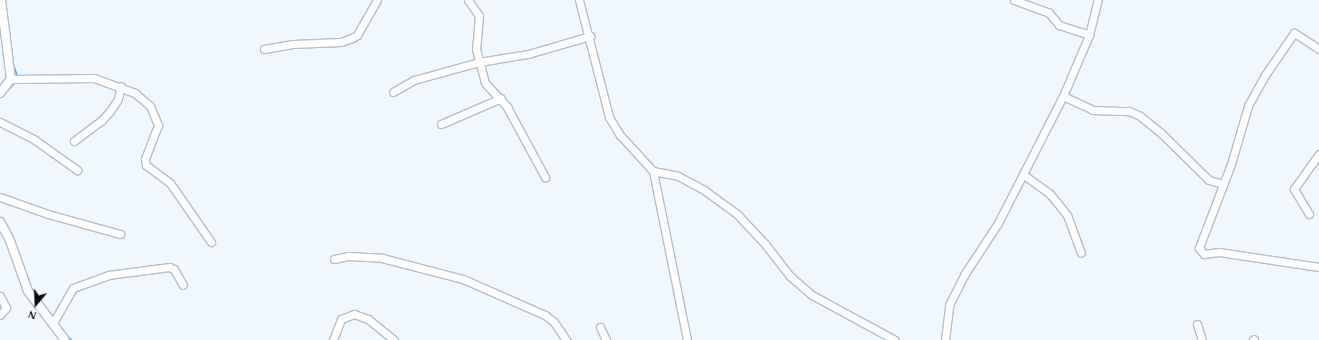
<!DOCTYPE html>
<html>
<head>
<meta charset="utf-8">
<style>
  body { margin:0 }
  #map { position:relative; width:1319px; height:340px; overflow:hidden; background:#f1f8fd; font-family:"Times New Roman",serif }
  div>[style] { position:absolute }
  .stream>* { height:2px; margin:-1px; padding:0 1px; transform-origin:1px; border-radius:1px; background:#5ca9e0 }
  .roads { filter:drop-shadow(1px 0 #b4bfc7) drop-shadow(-1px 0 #b4bfc7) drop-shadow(0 1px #b4bfc7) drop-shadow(0 -1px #b4bfc7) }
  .minor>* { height:7px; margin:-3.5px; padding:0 3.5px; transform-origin:3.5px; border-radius:3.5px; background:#fff }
  .tertiary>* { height:8px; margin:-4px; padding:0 4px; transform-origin:4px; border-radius:4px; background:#fff }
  span { translate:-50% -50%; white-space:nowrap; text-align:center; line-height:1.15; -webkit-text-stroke:4px #fff; paint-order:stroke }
  .north { position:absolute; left:16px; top:284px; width:40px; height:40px; -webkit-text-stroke:3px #fff; paint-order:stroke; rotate:199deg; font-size:11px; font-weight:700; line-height:16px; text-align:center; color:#080c0f }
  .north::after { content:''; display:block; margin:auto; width:14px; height:18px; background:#080c0f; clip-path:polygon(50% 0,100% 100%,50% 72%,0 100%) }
</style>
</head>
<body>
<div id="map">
  <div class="stream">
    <div style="left:12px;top:61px;width:18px;rotate:71deg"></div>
    <div style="left:7px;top:91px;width:13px;rotate:-48deg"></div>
    <div style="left:66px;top:335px;width:7px;rotate:45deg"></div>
  </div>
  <div class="roads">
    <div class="minor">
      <div style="left:468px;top:0;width:19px;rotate:55deg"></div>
      <div style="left:479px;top:16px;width:33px;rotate:95deg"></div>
      <div style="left:476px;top:49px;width:35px;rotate:75deg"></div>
      <div style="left:485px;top:83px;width:33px;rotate:47deg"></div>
      <div style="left:507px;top:107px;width:80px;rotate:61.5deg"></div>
      <div style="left:579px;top:0;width:121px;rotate:75.6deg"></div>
      <div style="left:609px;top:117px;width:21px;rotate:59deg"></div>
      <div style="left:620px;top:135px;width:49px;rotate:47.5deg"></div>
      <div style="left:653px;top:171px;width:172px;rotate:78.6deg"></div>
      <div style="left:1014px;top:0;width:37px;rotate:20deg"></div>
      <div style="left:1049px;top:13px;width:16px;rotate:50deg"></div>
      <div style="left:1059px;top:25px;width:32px;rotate:18deg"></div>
      <div style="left:264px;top:49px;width:29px;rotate:-10deg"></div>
      <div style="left:293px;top:44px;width:48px;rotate:-2.4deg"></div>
      <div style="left:341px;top:42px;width:12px;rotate:-20deg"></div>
      <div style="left:352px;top:38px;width:6px;rotate:-31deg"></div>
      <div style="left:357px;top:35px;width:40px;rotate:-60.3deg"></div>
      <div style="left:1319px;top:49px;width:30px;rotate:-147deg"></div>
      <div style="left:1294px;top:33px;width:51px;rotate:124.6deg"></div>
      <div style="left:1265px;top:75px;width:35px;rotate:119deg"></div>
      <div style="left:1248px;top:106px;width:60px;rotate:106.3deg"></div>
      <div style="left:1231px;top:164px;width:90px;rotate:110.9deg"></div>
      <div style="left:1199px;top:248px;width:8px;rotate:50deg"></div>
      <div style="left:1204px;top:254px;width:15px;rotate:-8deg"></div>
      <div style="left:1219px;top:252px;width:101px;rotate:8.5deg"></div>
      <div style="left:11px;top:79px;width:83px;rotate:-0.7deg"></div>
      <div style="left:94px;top:78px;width:44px;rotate:20.1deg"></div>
      <div style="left:135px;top:93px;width:20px;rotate:41deg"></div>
      <div style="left:150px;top:106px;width:21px;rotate:67deg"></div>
      <div style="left:158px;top:125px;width:36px;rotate:111deg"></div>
      <div style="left:145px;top:159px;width:6px;rotate:81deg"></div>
      <div style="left:146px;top:165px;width:30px;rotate:37deg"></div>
      <div style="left:170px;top:183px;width:72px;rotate:55.2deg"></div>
      <div style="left:393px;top:92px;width:24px;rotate:-30deg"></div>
      <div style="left:414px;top:80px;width:67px;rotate:-15.5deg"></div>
      <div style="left:479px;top:62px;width:50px;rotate:-9.3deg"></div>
      <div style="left:528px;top:54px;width:65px;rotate:-16.2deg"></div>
      <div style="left:1063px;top:96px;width:33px;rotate:25deg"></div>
      <div style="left:1093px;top:110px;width:36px;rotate:2deg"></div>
      <div style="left:1129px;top:111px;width:12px;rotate:24deg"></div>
      <div style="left:1140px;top:116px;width:27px;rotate:39deg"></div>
      <div style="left:1161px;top:133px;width:67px;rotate:44.4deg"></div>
      <div style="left:1209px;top:180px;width:15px;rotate:16deg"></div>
      <div style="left:0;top:122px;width:39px;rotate:27deg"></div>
      <div style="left:35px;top:140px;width:52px;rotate:35.5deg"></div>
      <div style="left:441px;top:124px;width:65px;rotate:-23.4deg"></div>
      <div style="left:74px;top:141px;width:34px;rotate:-37deg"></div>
      <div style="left:101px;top:121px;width:13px;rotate:-48deg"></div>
      <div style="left:110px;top:111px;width:14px;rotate:-56deg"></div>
      <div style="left:118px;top:99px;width:13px;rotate:-77deg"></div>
      <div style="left:653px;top:171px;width:25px;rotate:11deg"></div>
      <div style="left:678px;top:176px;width:30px;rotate:28deg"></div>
      <div style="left:704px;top:190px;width:41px;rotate:36deg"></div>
      <div style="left:737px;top:214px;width:41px;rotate:47deg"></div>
      <div style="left:765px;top:244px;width:41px;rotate:52deg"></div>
      <div style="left:790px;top:276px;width:29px;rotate:41deg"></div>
      <div style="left:812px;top:295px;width:94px;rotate:28.5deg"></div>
      <div style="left:1024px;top:175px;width:32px;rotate:36deg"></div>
      <div style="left:1050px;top:194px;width:27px;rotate:51deg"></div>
      <div style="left:1067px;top:215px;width:40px;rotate:69.8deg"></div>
      <div style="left:0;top:197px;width:51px;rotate:19.5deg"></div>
      <div style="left:48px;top:214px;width:75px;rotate:15.5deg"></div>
      <div style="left:1309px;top:214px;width:29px;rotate:-121deg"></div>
      <div style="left:1294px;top:189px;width:43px;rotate:-54.5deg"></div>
      <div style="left:334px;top:259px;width:14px;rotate:-12deg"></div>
      <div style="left:348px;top:256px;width:34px;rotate:3deg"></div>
      <div style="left:382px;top:258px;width:84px;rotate:14.5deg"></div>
      <div style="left:463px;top:279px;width:90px;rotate:23.7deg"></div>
      <div style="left:545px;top:315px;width:11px;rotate:38deg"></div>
      <div style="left:554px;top:322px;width:22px;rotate:56deg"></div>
      <div style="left:0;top:296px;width:13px;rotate:63deg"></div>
      <div style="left:6px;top:308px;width:9px;rotate:131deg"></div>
      <div style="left:53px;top:323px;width:40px;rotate:-60.3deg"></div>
      <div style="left:73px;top:288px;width:37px;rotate:-20deg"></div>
      <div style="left:108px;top:275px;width:62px;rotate:-7.5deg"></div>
      <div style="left:169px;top:267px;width:5px;rotate:22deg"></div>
      <div style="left:174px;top:269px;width:18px;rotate:61deg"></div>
      <div style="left:1197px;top:324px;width:17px;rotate:73deg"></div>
      <div style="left:600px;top:327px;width:14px;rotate:65deg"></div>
      <div style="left:333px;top:340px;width:22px;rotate:-69deg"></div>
      <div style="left:341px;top:319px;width:14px;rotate:-21deg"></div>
      <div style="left:354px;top:314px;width:15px;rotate:20deg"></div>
      <div style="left:368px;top:319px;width:33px;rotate:39deg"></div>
      <div style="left:945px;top:340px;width:35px;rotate:-83deg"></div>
      <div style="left:949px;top:305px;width:34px;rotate:-63deg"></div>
      <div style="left:964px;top:275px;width:62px;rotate:-56.8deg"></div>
      <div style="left:998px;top:223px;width:143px;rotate:-62.9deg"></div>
      <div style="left:1063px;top:96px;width:66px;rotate:-66.9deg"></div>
      <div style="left:1089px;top:35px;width:36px;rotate:-76deg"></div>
      <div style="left:1253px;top:340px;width:1px;rotate:-45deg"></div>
    </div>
    <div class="tertiary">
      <div style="left:0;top:93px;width:18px;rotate:-52deg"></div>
      <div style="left:11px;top:79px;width:80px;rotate:-97.2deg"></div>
      <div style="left:0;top:222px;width:18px;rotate:61deg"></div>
      <div style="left:9px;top:238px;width:56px;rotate:70.3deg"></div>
      <div style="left:28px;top:291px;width:61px;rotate:52.9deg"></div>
    </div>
  </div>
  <div class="north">N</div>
</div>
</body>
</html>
